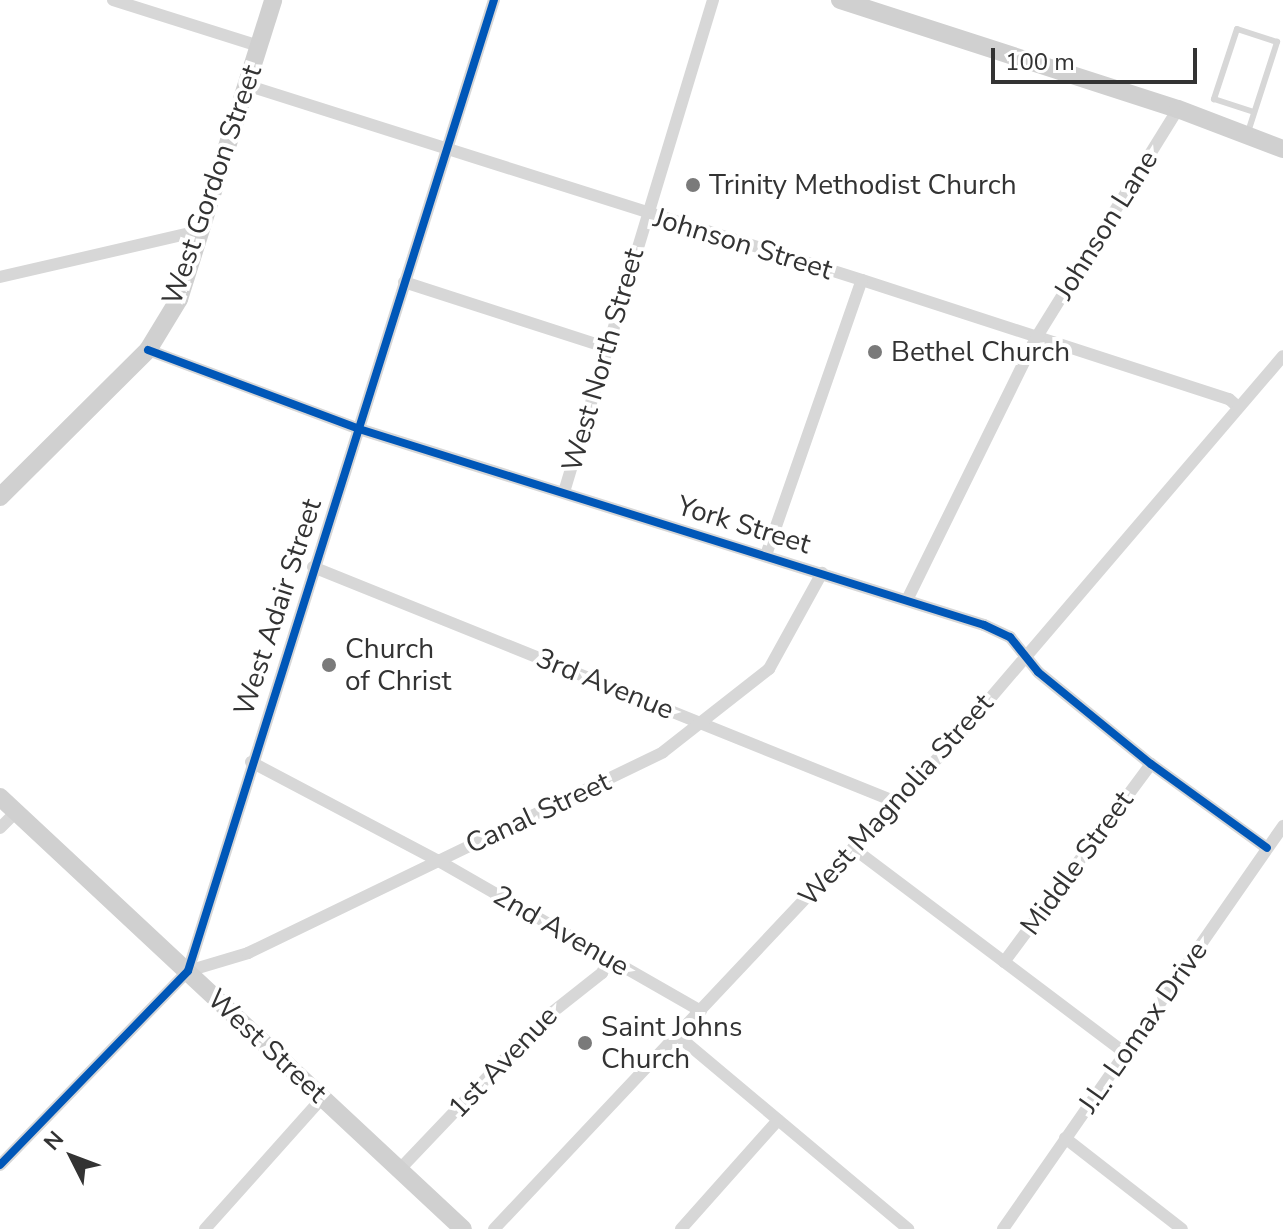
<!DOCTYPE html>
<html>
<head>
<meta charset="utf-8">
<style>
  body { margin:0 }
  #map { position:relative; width:1283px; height:1229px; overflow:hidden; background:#fff; font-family:"Nunito Sans",sans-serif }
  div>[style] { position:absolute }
  .lane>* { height:6px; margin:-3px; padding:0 3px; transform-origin:3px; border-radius:3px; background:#d7d7d7 }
  .street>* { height:12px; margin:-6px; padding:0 6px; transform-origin:6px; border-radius:6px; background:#d7d7d7 }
  .secondary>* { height:18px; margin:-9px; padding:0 9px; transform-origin:9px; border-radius:9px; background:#d0d0d0 }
  .cycleway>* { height:8px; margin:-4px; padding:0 4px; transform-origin:4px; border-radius:4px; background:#0057b8 }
  .dots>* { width:22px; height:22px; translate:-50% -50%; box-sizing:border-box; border:4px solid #fff; border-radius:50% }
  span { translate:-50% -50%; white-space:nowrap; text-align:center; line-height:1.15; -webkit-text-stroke:8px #fff; paint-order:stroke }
  .street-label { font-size:28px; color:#333 }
  .poi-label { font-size:28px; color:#333 }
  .left { translate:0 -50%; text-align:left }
  .north { position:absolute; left:32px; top:1117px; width:80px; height:80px; -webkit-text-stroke:6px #fff; paint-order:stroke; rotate:312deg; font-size:22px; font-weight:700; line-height:32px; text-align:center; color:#333 }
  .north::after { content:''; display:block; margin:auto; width:28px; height:36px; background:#333; clip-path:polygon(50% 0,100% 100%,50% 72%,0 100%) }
  .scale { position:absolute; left:991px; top:48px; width:206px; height:36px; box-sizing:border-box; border:4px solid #333; border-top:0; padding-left:10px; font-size:24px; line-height:28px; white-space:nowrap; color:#333; -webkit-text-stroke:6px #fff; paint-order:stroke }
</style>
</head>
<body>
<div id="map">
  <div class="lane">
    <div style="left:1248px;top:132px;width:95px;rotate:-72.1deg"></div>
    <div style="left:1277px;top:42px;width:42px;rotate:-162deg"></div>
    <div style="left:1237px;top:29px;width:74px;rotate:108.2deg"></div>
    <div style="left:1214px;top:99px;width:42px;rotate:18deg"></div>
  </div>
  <div class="street">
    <div style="left:113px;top:0;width:153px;rotate:17.5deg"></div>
    <div style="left:246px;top:85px;width:646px;rotate:17.57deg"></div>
    <div style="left:862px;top:280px;width:386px;rotate:18deg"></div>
    <div style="left:1229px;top:399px;width:12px;rotate:42deg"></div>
    <div style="left:0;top:277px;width:208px;rotate:-13deg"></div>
    <div style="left:404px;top:282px;width:211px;rotate:17.9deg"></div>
    <div style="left:148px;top:350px;width:225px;rotate:20.5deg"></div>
    <div style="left:359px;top:429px;width:655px;rotate:17.41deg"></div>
    <div style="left:984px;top:625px;width:29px;rotate:25deg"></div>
    <div style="left:1010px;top:637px;width:45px;rotate:51.3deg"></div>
    <div style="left:1038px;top:672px;width:146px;rotate:39.2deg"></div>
    <div style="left:1151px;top:764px;width:143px;rotate:35.9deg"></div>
    <div style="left:564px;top:492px;width:514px;rotate:-73.15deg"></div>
    <div style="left:766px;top:555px;width:291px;rotate:-70.8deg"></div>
    <div style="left:313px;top:567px;width:629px;rotate:21.95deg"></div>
    <div style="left:907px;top:600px;width:292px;rotate:-63.8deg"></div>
    <div style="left:1036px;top:338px;width:269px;rotate:-58.2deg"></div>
    <div style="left:251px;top:762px;width:210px;rotate:27.8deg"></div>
    <div style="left:437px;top:860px;width:304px;rotate:29.8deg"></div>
    <div style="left:0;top:828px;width:23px;rotate:-45deg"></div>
    <div style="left:853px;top:848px;width:341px;rotate:37deg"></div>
    <div style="left:1004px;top:962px;width:247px;rotate:-53.4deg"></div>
    <div style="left:188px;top:971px;width:63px;rotate:-16.7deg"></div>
    <div style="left:248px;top:953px;width:461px;rotate:-25.8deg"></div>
    <div style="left:663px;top:752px;width:135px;rotate:-38.1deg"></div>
    <div style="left:769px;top:669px;width:110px;rotate:-61.1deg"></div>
    <div style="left:677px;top:1035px;width:302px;rotate:40deg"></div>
    <div style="left:1065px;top:1138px;width:148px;rotate:37.9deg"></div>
    <div style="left:0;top:1165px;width:270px;rotate:-45.9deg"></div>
    <div style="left:188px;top:971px;width:1018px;rotate:-72.51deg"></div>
    <div style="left:400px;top:1169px;width:203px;rotate:-46.4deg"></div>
    <div style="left:540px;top:1022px;width:79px;rotate:-38.3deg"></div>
    <div style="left:602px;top:973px;width:17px;rotate:-65deg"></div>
    <div style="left:205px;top:1229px;width:176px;rotate:-48.2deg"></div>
    <div style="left:494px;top:1229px;width:668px;rotate:-46.7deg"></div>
    <div style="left:952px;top:743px;width:509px;rotate:-49.46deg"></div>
    <div style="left:681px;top:1229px;width:146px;rotate:-48.3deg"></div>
    <div style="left:1003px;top:1229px;width:491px;rotate:-55.2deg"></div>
  </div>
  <div class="secondary">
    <div style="left:840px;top:0;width:355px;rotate:17.9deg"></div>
    <div style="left:1178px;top:109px;width:112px;rotate:20.9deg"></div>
    <div style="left:0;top:497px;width:209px;rotate:-44.8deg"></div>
    <div style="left:148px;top:350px;width:60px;rotate:-58.7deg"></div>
    <div style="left:179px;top:299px;width:313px;rotate:-72.5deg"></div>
    <div style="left:0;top:797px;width:633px;rotate:43.02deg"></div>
  </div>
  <div class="cycleway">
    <div style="left:148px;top:350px;width:225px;rotate:20.5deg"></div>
    <div style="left:359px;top:429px;width:655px;rotate:17.41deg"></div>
    <div style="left:984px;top:625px;width:29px;rotate:25deg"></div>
    <div style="left:1010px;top:637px;width:45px;rotate:51.3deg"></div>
    <div style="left:1038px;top:672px;width:146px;rotate:39.2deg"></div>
    <div style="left:1151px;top:764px;width:143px;rotate:35.9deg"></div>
    <div style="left:0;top:1165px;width:270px;rotate:-45.9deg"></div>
    <div style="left:188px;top:971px;width:1018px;rotate:-72.51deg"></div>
  </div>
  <div class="dots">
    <div style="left:693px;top:185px;background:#7a7a7a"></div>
    <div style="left:875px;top:352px;background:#7a7a7a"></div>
    <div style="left:329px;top:665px;background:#7a7a7a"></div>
    <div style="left:585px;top:1043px;background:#7a7a7a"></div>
  </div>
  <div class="street-label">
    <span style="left:212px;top:185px;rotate:-71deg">West Gordon Street</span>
    <span style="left:1106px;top:225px;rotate:-58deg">Johnson Lane</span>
    <span style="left:743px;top:244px;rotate:17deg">Johnson Street</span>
    <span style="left:603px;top:360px;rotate:-74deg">West North Street</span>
    <span style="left:744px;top:525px;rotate:17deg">York Street</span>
    <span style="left:278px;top:607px;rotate:-72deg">West Adair Street</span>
    <span style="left:605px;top:684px;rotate:22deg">3rd Avenue</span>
    <span style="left:896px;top:800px;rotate:-48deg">West Magnolia Street</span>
    <span style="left:538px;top:813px;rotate:-25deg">Canal Street</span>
    <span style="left:1077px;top:863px;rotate:-54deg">Middle Street</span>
    <span style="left:561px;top:931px;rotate:30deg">2nd Avenue</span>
    <span style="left:1143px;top:1027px;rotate:-55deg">J.L. Lomax Drive</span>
    <span style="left:267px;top:1046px;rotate:43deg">West Street</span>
    <span style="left:503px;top:1062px;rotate:-46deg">1st Avenue</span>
  </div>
  <div class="poi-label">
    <span class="left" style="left:709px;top:185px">Trinity Methodist Church</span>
    <span class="left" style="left:891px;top:352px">Bethel Church</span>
    <span class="left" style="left:345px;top:665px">Church<br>of Christ</span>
    <span class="left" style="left:601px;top:1043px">Saint Johns<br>Church</span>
  </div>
  <div class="north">N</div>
  <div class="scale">100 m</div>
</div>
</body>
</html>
